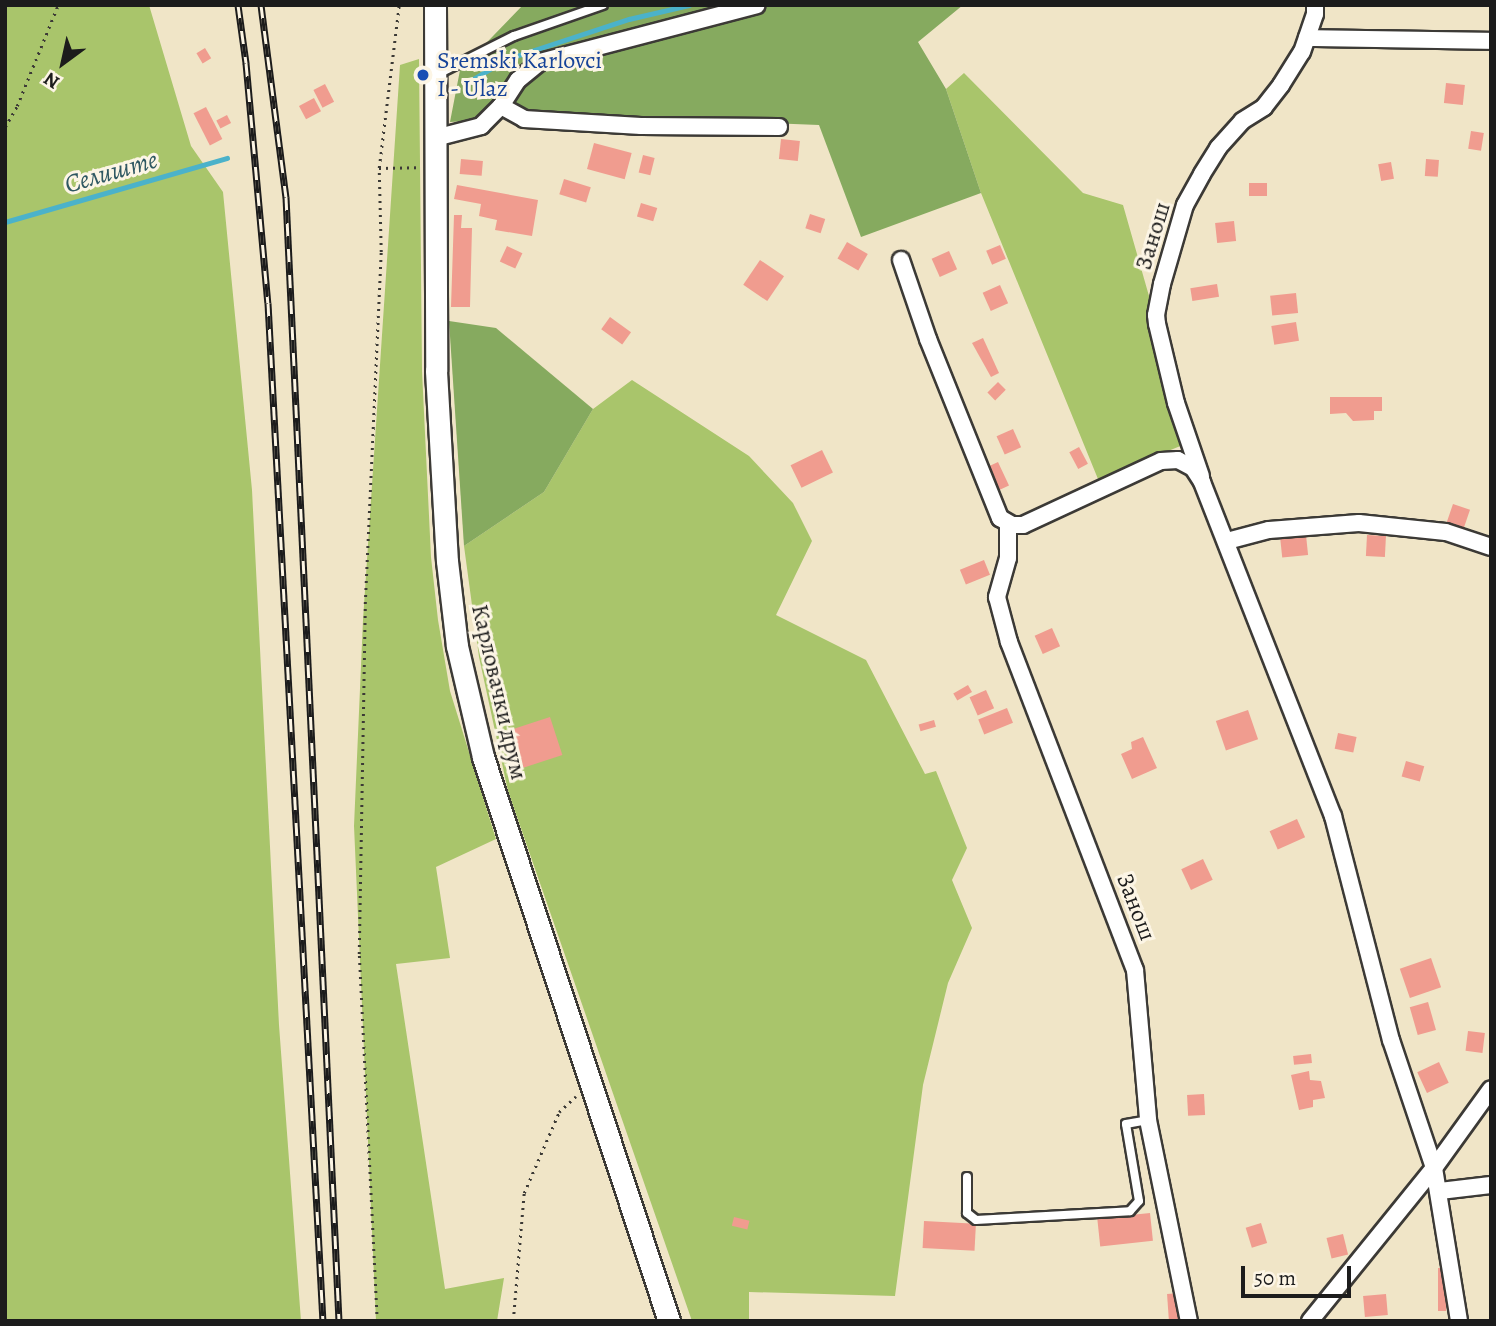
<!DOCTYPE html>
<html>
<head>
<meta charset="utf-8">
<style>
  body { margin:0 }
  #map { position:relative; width:1496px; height:1326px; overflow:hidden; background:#f0e5c7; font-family:Alegreya,serif }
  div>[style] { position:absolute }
  .green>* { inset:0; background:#a9c56b }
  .forest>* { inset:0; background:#86aa5f }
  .stream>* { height:4.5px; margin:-2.25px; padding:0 2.25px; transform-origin:2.25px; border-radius:2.25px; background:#4bb2ca }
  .building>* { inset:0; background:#f09c8f; transform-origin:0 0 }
  .path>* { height:2.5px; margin-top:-1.25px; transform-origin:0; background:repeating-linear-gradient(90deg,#3c3a36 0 2px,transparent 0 7px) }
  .roads { filter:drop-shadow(2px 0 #3c3a36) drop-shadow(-2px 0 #3c3a36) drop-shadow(0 2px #3c3a36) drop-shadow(0 -2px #3c3a36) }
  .lane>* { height:8px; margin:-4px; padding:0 4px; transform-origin:4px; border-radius:4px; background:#fff }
  .street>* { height:16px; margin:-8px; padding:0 8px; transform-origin:8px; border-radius:8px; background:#fff }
  .secondary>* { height:21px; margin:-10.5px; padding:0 10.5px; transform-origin:10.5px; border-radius:10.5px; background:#fff }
  .rail>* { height:7px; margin-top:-3.5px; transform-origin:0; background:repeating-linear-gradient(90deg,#fcf5e5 0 13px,#1c1c1c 0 26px); box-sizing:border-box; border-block:2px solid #1c1c1c }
  .dots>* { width:19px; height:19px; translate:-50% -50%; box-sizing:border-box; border:4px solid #fcf5e5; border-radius:50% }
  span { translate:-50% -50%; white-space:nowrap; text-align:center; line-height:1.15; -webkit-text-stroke:6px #fcf5e5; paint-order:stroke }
  .transit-label { font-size:24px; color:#164399 }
  .left { translate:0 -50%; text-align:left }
  .street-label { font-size:24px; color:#1c1c1c }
  .water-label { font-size:26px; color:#2f5862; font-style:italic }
  .frame { position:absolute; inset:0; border:7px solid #1c1c1c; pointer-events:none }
  .north { position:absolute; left:28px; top:28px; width:70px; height:70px; -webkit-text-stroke:5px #fcf5e5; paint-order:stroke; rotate:213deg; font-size:19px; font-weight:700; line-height:28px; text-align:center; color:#1c1c1c }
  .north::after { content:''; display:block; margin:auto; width:24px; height:32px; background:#1c1c1c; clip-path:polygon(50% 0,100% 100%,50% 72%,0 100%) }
  .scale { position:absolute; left:1241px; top:1266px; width:110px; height:32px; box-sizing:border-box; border:4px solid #1c1c1c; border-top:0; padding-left:9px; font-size:21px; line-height:24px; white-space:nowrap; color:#1c1c1c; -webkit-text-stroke:5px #fcf5e5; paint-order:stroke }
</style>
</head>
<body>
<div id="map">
  <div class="green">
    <div style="clip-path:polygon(5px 5px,149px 5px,191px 146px,223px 192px,252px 490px,279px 1025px,301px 1321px,5px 1321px)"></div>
    <div style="clip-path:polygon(419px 59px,422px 371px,431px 557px,438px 620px,450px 691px,496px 839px,436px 867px,450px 958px,396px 964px,445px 1289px,504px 1278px,497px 1321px,376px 1321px,354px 826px,363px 620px,400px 65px)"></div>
    <div style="clip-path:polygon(964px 73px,1083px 193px,1123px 205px,1149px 296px,1156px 359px,1183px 445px,1098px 479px,981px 193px,946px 89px)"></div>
    <div style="clip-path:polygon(632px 380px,749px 456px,793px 503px,812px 541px,776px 615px,866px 660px,925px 774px,936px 771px,967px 848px,952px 880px,972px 928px,948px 983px,923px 1085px,895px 1296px,749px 1292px,749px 1321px,692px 1321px,508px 791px,479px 657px,464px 546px,544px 492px,593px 409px)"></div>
  </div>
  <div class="forest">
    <div style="clip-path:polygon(523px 5px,963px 5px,918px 42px,946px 89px,981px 193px,861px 237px,819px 125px,573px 115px,450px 122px,460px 70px)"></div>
    <div style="clip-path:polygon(449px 321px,496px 328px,593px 409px,544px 492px,464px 546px)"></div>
  </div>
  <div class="stream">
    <div style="left:465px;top:84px;width:49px;rotate:-30.8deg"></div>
    <div style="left:507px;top:59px;width:128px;rotate:-18.2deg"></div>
    <div style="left:629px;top:19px;width:62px;rotate:-13.1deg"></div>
    <div style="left:5px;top:222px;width:231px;rotate:-16.1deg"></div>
  </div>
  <div class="building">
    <div style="left:205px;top:48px;width:12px;height:10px;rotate:59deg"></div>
    <div style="left:1446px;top:83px;width:19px;height:20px;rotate:6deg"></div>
    <div style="left:325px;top:84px;width:20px;height:13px;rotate:63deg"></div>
    <div style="left:314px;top:98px;width:15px;height:17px;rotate:62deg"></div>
    <div style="left:206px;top:107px;width:36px;height:14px;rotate:63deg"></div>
    <div style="left:227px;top:115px;width:9px;height:12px;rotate:63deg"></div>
    <div style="left:1471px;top:131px;width:13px;height:18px;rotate:9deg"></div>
    <div style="left:781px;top:139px;width:19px;height:20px;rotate:6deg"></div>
    <div style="left:594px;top:143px;width:39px;height:27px;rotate:15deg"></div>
    <div style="left:643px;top:155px;width:12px;height:18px;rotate:14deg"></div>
    <div style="left:461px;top:159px;width:22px;height:15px;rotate:5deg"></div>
    <div style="left:1426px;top:159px;width:13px;height:17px;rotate:4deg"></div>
    <div style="left:1391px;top:162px;width:17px;height:13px;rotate:80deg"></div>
    <div style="left:564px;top:179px;width:28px;height:16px;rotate:17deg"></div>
    <div style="left:1267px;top:183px;width:13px;height:18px;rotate:90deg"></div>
    <div style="clip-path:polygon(457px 185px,538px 200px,532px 236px,495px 230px,497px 220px,479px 216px,481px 204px,454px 199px)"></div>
    <div style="left:641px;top:203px;width:17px;height:14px;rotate:17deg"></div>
    <div style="left:810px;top:214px;width:16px;height:15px;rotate:18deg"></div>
    <div style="clip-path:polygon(454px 215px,462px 215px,461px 228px,472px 228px,470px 307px,451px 307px)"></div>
    <div style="left:1234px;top:221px;width:20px;height:19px;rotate:84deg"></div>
    <div style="left:847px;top:242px;width:24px;height:19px;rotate:30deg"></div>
    <div style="left:1000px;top:245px;width:15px;height:15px;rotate:67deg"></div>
    <div style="left:507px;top:246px;width:17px;height:17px;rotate:25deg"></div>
    <div style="left:949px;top:251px;width:20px;height:19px;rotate:66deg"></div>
    <div style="left:760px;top:260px;width:29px;height:30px;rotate:34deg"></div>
    <div style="left:1217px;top:284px;width:13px;height:27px;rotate:81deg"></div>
    <div style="left:1000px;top:285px;width:20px;height:19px;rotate:66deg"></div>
    <div style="left:1296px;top:293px;width:20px;height:26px;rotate:84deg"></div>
    <div style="left:610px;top:317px;width:26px;height:15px;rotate:36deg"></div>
    <div style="left:1296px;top:322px;width:19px;height:25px;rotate:81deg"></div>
    <div style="clip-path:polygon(983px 338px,999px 373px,991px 377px,972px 343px)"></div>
    <div style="left:998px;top:382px;width:11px;height:15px;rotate:45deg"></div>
    <div style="clip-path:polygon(1330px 397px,1382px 397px,1382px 411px,1374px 411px,1374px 420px,1353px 421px,1346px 413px,1330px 414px)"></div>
    <div style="left:1013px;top:429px;width:20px;height:18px;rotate:66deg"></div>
    <div style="left:1079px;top:447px;width:19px;height:11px;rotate:62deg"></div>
    <div style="left:822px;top:450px;width:25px;height:35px;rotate:64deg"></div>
    <div style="left:998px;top:462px;width:26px;height:16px;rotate:65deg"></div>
    <div style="left:1453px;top:504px;width:18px;height:20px;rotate:19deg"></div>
    <div style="left:1306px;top:535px;width:20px;height:26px;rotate:84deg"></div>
    <div style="left:1367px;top:535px;width:19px;height:21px;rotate:3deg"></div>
    <div style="left:984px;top:560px;width:16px;height:26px;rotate:68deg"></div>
    <div style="left:1052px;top:628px;width:20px;height:19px;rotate:66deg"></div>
    <div style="left:968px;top:685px;width:8px;height:17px;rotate:60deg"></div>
    <div style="left:986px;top:690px;width:20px;height:18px;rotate:66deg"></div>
    <div style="left:1007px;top:708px;width:16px;height:31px;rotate:68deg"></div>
    <div style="left:1248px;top:710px;width:31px;height:34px;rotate:71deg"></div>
    <div style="left:550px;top:717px;width:40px;height:41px;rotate:72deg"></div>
    <div style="left:934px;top:720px;width:7px;height:16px;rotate:74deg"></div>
    <div style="left:1338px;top:733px;width:19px;height:16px;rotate:12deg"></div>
    <div style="clip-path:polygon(1143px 737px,1157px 768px,1132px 779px,1121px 754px,1132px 749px,1131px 742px)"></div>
    <div style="left:1406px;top:761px;width:19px;height:16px;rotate:16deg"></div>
    <div style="left:1297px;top:819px;width:20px;height:30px;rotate:66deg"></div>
    <div style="left:1203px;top:859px;width:23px;height:24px;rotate:65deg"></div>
    <div style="left:1431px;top:958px;width:31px;height:33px;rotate:71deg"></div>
    <div style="left:1428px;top:1002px;width:29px;height:19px;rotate:74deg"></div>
    <div style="left:1468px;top:1031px;width:17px;height:20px;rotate:7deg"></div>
    <div style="left:1311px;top:1054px;width:9px;height:18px;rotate:84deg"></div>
    <div style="left:1439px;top:1062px;width:23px;height:24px;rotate:65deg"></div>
    <div style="clip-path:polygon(1309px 1071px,1310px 1080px,1321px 1081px,1325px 1098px,1313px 1100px,1313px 1107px,1299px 1110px,1291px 1075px)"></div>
    <div style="left:1204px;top:1094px;width:21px;height:17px;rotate:87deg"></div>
    <div style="left:1150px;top:1213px;width:28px;height:53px;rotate:84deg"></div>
    <div style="left:734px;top:1217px;width:16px;height:9px;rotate:14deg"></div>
    <div style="left:924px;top:1221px;width:52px;height:27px;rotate:3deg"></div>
    <div style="left:1261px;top:1223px;width:21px;height:16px;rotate:73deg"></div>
    <div style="left:1343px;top:1234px;width:21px;height:17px;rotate:76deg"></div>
    <div style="left:1438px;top:1268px;width:8px;height:43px"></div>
    <div style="left:1180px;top:1293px;width:28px;height:13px;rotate:86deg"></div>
    <div style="left:1386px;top:1294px;width:21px;height:23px;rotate:85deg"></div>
  </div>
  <div class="path">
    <div style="left:5px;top:127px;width:24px;rotate:-60deg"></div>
    <div style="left:17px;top:106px;width:109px;rotate:-67.9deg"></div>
    <div style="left:379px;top:168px;width:39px;rotate:-1deg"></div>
    <div style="left:377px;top:1321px;width:367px;rotate:-92.8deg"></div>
    <div style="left:359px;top:954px;width:350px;rotate:-89deg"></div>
    <div style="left:365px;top:604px;width:352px;rotate:-87.4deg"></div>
    <div style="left:381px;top:252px;width:84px;rotate:-91.4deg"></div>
    <div style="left:379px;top:168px;width:164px;rotate:-83deg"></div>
    <div style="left:513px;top:1321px;width:128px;rotate:-85.1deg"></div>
    <div style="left:524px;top:1193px;width:88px;rotate:-66.6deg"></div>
    <div style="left:559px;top:1112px;width:23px;rotate:-43deg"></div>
  </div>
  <div class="roads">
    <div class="lane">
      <div style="left:438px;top:74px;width:85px;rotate:-26.6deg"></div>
      <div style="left:514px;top:36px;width:94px;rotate:-19.2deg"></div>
      <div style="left:967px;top:1177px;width:36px;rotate:90deg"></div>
      <div style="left:967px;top:1213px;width:11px;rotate:38deg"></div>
      <div style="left:976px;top:1220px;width:154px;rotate:-3.3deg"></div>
      <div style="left:1130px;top:1211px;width:13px;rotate:-48deg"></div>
      <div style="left:1139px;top:1201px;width:78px;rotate:-99.6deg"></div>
      <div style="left:1126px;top:1124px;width:22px;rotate:-10deg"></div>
    </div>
    <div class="street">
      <div style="left:1307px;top:38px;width:184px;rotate:0.9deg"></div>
      <div style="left:501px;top:106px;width:26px;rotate:29deg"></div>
      <div style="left:524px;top:119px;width:117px;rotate:3.4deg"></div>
      <div style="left:641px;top:126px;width:138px;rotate:0.4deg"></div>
      <div style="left:435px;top:138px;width:48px;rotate:-14.6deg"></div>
      <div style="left:481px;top:126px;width:28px;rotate:-45deg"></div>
      <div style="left:501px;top:106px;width:31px;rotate:-57deg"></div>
      <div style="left:518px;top:80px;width:28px;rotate:-39deg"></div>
      <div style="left:540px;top:62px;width:224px;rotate:-14.7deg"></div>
      <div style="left:901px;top:260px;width:83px;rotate:71.1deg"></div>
      <div style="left:928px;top:339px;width:193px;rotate:68.1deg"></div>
      <div style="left:1000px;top:518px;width:14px;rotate:30deg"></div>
      <div style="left:1012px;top:525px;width:11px"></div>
      <div style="left:1023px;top:525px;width:152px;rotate:-24.9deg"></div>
      <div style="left:1161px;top:461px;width:17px;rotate:-3deg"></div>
      <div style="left:1178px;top:460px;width:17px;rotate:28deg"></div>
      <div style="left:1193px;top:468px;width:17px;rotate:57deg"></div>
      <div style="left:1202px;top:482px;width:359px;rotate:68.6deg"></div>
      <div style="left:1333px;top:816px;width:231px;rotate:75.5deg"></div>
      <div style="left:1391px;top:1040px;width:135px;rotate:71.4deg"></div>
      <div style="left:1434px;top:1168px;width:155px;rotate:80.7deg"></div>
      <div style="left:1201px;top:476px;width:77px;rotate:-108.9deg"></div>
      <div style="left:1176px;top:403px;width:81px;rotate:-103.5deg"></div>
      <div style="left:1157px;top:324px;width:9px;rotate:-96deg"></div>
      <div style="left:1156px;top:315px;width:32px;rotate:-79deg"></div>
      <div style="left:1162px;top:284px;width:82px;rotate:-73.8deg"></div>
      <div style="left:1185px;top:205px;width:35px;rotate:-61deg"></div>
      <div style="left:1202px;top:174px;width:31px;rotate:-58deg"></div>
      <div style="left:1218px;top:148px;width:36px;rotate:-48deg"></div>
      <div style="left:1242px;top:121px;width:26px;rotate:-32deg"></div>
      <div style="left:1264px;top:107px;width:28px;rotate:-52deg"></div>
      <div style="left:1281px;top:85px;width:39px;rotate:-58deg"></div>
      <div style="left:1302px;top:52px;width:40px;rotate:-71.1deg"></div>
      <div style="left:1315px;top:14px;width:9px;rotate:-90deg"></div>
      <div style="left:1008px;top:524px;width:34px;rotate:90deg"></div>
      <div style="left:1008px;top:558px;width:41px;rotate:105.8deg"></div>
      <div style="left:997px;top:597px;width:47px;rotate:75.1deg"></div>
      <div style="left:1009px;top:642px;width:351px;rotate:69deg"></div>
      <div style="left:1135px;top:970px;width:151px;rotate:85deg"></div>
      <div style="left:1148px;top:1120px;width:205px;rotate:78.5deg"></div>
      <div style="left:1227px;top:541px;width:43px;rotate:-14.7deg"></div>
      <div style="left:1269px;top:530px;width:90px;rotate:-4.4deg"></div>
      <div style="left:1359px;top:523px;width:87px;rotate:5.9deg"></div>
      <div style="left:1446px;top:532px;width:47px;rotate:18.4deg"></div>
      <div style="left:1440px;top:1191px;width:51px;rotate:-6.7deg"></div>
      <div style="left:1310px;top:1321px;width:197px;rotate:-51deg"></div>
      <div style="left:1434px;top:1168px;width:97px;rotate:-54.2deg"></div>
    </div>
    <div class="secondary">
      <div style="left:435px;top:5px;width:366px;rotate:89.8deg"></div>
      <div style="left:436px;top:371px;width:190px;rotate:86.7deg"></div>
      <div style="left:447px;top:561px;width:86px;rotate:83.3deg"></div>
      <div style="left:457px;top:646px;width:114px;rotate:76.8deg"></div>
      <div style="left:483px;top:757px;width:594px;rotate:71.75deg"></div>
    </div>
  </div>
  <div class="rail">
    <div style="left:238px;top:5px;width:59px;rotate:82.1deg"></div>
    <div style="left:246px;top:63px;width:241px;rotate:84.8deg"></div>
    <div style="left:268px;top:303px;width:1019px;rotate:86.91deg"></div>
    <div style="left:261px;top:5px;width:194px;rotate:82.6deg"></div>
    <div style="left:286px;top:197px;width:1125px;rotate:87.3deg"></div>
  </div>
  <div class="dots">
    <div style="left:423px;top:75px;background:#1a4fb4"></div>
  </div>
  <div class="transit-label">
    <span class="left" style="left:437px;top:75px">Sremski Karlovci<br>I - Ulaz</span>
  </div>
  <div class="street-label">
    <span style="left:1153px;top:236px;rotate:-73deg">Занош</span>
    <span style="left:499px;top:692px;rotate:77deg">Карловачки друм</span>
    <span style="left:1136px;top:907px;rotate:69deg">Занош</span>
  </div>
  <div class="water-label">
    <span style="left:111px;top:172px;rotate:-16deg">Селиште</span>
  </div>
  <div class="frame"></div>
  <div class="north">N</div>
  <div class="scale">50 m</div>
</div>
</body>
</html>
